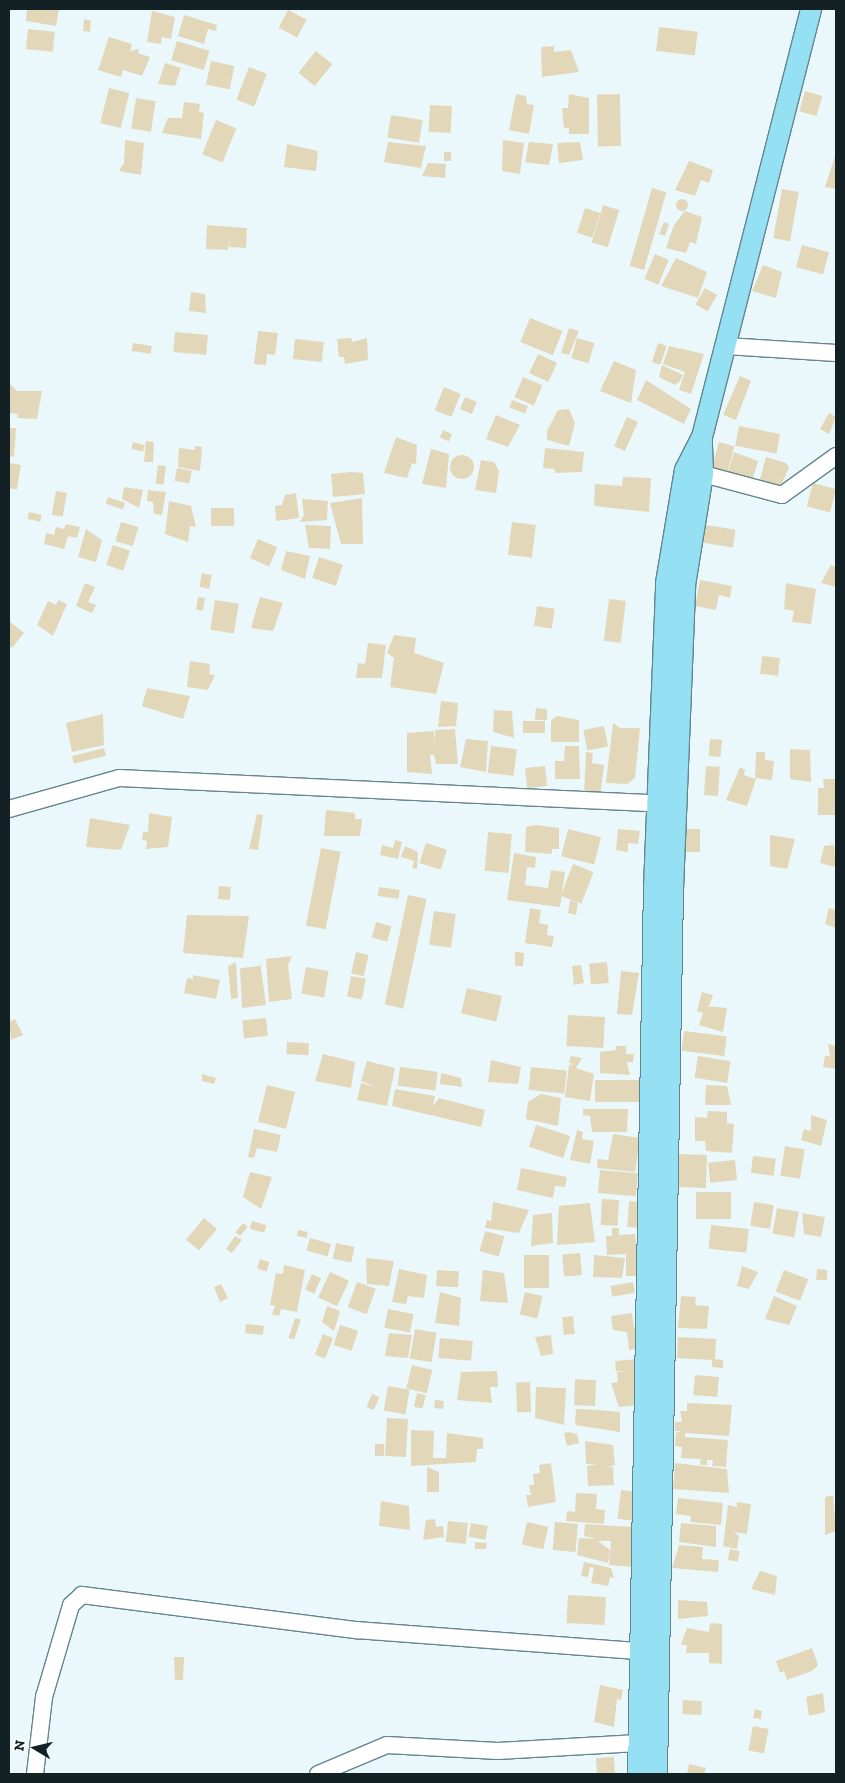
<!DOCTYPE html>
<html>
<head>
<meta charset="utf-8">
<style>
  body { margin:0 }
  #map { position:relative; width:845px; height:1783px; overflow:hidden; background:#eaf8fc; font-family:"Zilla Slab",serif }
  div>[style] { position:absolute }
  .building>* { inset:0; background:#e3d7ba; transform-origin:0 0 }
  .round { border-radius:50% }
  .roads { filter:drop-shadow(1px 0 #63858f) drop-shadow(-1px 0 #63858f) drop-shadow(0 1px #63858f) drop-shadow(0 -1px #63858f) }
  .minor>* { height:16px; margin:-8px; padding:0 8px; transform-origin:8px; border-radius:8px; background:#fff }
  .major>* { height:20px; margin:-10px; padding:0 10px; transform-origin:10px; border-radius:10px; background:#95e0f3 }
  span { translate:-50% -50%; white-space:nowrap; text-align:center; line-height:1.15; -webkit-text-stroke:5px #fff; paint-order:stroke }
  .frame { position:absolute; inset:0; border:10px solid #132125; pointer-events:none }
  .north { position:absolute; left:10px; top:1723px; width:50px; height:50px; -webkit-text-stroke:4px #fff; paint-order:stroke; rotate:279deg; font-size:14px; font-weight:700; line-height:20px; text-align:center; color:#132125 }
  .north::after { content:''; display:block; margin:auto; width:18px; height:22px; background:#132125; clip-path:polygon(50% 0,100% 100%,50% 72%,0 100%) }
</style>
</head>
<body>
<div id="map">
  <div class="building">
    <div style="clip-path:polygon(27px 9px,59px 9px,56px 26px,26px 21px)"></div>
    <div style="left:288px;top:10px;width:21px;height:20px;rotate:28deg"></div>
    <div style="clip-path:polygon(152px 11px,175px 17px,171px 39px,162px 37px,161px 44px,147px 42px)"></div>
    <div style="clip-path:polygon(184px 15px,217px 25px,216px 31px,208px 29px,204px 44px,178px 36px)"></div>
    <div style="clip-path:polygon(84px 19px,91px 21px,90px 32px,83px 31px)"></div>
    <div style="left:659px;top:27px;width:39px;height:24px;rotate:7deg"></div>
    <div style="left:28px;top:29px;width:27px;height:20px;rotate:6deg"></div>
    <div style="clip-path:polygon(109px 37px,132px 44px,130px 51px,139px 49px,138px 53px,150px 57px,142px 76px,123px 70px,121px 77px,98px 70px)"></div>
    <div style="left:177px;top:41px;width:34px;height:20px;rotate:17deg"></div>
    <div style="clip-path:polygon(554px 46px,554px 52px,571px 50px,579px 72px,542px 77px,541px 47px)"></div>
    <div style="left:316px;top:51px;width:21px;height:28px;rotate:39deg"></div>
    <div style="left:211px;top:61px;width:24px;height:24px;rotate:12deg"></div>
    <div style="clip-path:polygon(165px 63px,181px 68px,175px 86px,158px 84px)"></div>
    <div style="left:249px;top:67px;width:19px;height:35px;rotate:21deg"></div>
    <div style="left:109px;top:88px;width:21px;height:36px;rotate:14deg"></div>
    <div style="left:805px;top:91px;width:18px;height:21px;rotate:16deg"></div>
    <div style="clip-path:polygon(516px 94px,526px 96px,527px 104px,534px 105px,529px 134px,509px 130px)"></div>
    <div style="clip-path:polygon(569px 94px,589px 98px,589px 134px,569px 134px,569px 128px,564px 128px,562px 108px,568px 108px)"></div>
    <div style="left:620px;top:94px;width:52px;height:23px;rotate:89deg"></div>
    <div style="left:136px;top:98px;width:20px;height:31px;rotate:9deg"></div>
    <div style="clip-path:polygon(184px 102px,200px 104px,199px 112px,204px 113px,201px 139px,162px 133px,168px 118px,182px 118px)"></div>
    <div style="left:430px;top:105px;width:22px;height:27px;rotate:3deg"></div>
    <div style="left:391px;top:115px;width:32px;height:23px;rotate:9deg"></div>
    <div style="left:216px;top:120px;width:22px;height:37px;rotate:22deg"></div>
    <div style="clip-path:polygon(125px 140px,144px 143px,141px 175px,119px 171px,124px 163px)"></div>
    <div style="clip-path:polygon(503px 140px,524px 143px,520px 174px,502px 171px)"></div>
    <div style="clip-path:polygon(388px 142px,426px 146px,421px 168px,384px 162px)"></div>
    <div style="clip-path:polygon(529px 142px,553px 144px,549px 165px,525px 162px)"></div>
    <div style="clip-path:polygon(580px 142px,583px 160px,559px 163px,557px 143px)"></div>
    <div style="clip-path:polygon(287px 144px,318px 151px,316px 171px,284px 167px)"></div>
    <div style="left:444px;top:152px;width:7px;height:9px"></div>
    <div style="clip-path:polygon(835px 156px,836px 156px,836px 189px,825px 187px)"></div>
    <div style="clip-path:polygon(689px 161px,713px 170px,709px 183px,701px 180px,695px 196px,675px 190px)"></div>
    <div style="clip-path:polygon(428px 163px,446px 164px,445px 178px,422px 176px)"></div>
    <div style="left:652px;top:188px;width:15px;height:81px;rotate:16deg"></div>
    <div style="left:782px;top:189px;width:17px;height:50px;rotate:10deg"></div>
    <div class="round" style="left:676px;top:199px;width:12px;height:12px"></div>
    <div style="left:603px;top:205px;width:17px;height:39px;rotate:17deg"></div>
    <div style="left:585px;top:208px;width:16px;height:26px;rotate:18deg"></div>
    <div style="clip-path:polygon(685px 211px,702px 217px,696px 244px,690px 242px,686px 253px,666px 248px,674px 225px)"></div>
    <div style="clip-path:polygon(664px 222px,669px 224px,665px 236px,659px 234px)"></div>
    <div style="clip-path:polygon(207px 225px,247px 228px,246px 248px,229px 247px,229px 240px,228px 250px,206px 249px)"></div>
    <div style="left:802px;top:245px;width:28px;height:23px;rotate:15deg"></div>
    <div style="left:655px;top:254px;width:15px;height:27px;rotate:23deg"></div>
    <div style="clip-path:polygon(676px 258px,707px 272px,698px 298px,661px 286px)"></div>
    <div style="clip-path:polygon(763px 265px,782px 272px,776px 298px,752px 291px)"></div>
    <div style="left:705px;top:288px;width:14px;height:19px;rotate:30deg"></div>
    <div style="clip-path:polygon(191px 292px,205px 294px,206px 313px,189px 311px)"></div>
    <div style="left:530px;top:318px;width:35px;height:26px;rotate:22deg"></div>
    <div style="clip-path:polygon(569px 328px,579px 331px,569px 355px,561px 353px)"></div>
    <div style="clip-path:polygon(258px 331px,278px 333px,275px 355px,267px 354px,266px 365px,254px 364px)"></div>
    <div style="left:175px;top:332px;width:33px;height:20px;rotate:5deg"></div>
    <div style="clip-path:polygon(351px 338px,352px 342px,367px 338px,368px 360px,345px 364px,344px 357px,339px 357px,337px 339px)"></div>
    <div style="left:577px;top:338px;width:18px;height:21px;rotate:16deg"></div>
    <div style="left:295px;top:339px;width:29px;height:20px;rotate:6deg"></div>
    <div style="left:133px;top:343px;width:19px;height:8px;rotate:9deg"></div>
    <div style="left:658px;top:343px;width:9px;height:20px;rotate:18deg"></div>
    <div style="clip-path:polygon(669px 346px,704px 354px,691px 394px,679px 390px,685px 372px,663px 364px)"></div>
    <div style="left:538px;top:354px;width:21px;height:21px;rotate:25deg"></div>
    <div style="clip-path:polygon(614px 361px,636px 370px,631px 403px,600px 391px)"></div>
    <div style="clip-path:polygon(662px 365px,683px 375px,680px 381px,675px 385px,659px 377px)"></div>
    <div style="clip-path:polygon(740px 376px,751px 381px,736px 420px,723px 415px)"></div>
    <div style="left:523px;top:377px;width:21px;height:22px;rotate:23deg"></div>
    <div style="clip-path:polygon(646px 380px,691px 409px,684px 424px,637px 400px)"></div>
    <div style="clip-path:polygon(9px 383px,17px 391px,42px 391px,37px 419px,17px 418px,18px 414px,9px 413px)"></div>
    <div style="left:444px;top:387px;width:18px;height:25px;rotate:22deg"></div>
    <div style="left:465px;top:397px;width:13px;height:13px;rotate:23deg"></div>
    <div style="left:512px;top:400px;width:17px;height:8px;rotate:21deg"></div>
    <div style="clip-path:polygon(569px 409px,575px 423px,569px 446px,547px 440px,547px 431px,558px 410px)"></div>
    <div style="clip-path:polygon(829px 413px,836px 417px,829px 434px,820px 429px)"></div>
    <div style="clip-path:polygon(496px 415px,520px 425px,508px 447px,486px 439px)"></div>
    <div style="left:627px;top:417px;width:12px;height:32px;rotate:24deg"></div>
    <div style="left:739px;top:426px;width:42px;height:20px;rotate:11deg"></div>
    <div style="clip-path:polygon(9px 428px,16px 428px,14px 457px,9px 456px)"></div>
    <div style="left:443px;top:430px;width:10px;height:8px;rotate:24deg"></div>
    <div style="clip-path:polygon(396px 437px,417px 445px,416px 464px,412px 463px,407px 478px,384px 473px)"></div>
    <div style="clip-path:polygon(146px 441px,154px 442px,153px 462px,144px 462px)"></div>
    <div style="left:133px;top:442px;width:12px;height:7px;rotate:14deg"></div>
    <div style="left:719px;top:442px;width:16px;height:35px;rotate:15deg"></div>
    <div style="clip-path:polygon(195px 446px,202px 447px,200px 471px,178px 467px,179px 448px,195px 450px)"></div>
    <div style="clip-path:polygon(545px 448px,584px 452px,582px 472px,555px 473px,555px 469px,543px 468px)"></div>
    <div style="clip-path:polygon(431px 449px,449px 454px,446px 488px,422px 484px)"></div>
    <div style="clip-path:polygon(734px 452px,758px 461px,750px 488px,727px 476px)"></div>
    <div class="round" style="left:450px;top:455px;width:24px;height:24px"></div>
    <div style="clip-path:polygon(766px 457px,786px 463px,789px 468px,779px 489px,759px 483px)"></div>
    <div style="clip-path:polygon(481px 460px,494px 462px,499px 471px,496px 493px,475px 490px)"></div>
    <div style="left:9px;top:463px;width:12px;height:25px;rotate:9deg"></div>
    <div style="left:158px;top:465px;width:8px;height:19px;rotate:7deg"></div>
    <div style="left:177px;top:468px;width:15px;height:13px;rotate:11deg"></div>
    <div style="clip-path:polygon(351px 472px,363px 473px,365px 494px,333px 497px,331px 474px)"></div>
    <div style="clip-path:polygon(623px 477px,651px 478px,649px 512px,594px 506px,595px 484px,622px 486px)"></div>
    <div style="left:813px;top:483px;width:24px;height:24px;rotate:15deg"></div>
    <div style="clip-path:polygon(124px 487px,143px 490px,139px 508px,122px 499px)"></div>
    <div style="clip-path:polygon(148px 490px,166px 492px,162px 515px,154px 514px,153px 502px,147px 501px)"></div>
    <div style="left:56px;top:491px;width:11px;height:24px;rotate:10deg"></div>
    <div style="clip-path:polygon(296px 493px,299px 518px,276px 521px,275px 506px,282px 505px,285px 495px)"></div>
    <div style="left:108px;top:497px;width:18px;height:7px;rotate:19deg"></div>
    <div style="clip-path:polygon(362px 498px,363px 544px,341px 544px,330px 503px)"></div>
    <div style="clip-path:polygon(302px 499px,328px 501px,327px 520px,300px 522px,304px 515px)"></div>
    <div style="clip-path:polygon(169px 501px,191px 506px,196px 527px,190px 526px,188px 542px,165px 534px)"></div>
    <div style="left:211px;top:508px;width:23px;height:18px"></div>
    <div style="left:29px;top:512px;width:13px;height:7px;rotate:13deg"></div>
    <div style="left:121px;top:522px;width:18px;height:20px;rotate:16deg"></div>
    <div style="left:512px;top:522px;width:24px;height:33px;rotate:7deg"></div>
    <div style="clip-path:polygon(66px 524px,80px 527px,77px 538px,68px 536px,64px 549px,44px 544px,46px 533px,54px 535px,56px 527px,64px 529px)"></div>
    <div style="clip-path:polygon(305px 525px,331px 526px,330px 549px,309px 548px)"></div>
    <div style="left:706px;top:525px;width:30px;height:18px;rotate:9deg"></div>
    <div style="clip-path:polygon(86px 529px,102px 540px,96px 562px,78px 557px)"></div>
    <div style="left:258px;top:539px;width:21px;height:21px;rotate:23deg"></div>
    <div style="left:113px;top:545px;width:18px;height:21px;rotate:19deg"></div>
    <div style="clip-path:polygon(286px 551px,310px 556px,305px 579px,281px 570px)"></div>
    <div style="left:319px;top:557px;width:25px;height:22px;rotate:18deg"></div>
    <div style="clip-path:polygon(831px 565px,836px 567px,836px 587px,821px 583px)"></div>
    <div style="left:202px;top:573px;width:10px;height:14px;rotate:11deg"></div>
    <div style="clip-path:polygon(700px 580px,732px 586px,730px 598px,719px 595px,716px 610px,695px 606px)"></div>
    <div style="clip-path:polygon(85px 583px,95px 587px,88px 602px,96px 605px,92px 613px,76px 606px)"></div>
    <div style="clip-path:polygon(786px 583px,816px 589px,811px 624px,792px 622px,794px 611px,784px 609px)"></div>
    <div style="left:198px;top:597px;width:7px;height:13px;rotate:8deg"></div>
    <div style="clip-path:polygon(260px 597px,283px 603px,273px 631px,251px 628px)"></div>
    <div style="left:609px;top:599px;width:17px;height:42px;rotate:7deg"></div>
    <div style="clip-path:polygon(58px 600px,67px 604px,53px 636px,37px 625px,48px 601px,56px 605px)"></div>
    <div style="left:215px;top:600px;width:24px;height:30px;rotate:9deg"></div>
    <div style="left:537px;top:606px;width:18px;height:20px;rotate:9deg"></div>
    <div style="clip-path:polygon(9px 621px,24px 633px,12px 648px,9px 645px)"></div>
    <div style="clip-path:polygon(394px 635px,416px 638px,414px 653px,444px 663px,436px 694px,390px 687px,394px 658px,387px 653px)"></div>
    <div style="clip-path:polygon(368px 643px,386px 645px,382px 678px,356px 678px,358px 663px,365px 664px)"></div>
    <div style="left:762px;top:656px;width:18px;height:18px;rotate:6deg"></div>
    <div style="clip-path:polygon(190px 661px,210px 664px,209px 674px,215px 675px,208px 690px,187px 687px)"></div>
    <div style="clip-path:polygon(147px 688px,190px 696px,183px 719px,142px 706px)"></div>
    <div style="clip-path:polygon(441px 701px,458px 703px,456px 726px,438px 727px)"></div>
    <div style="clip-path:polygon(536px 708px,547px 709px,547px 720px,535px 720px)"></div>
    <div style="clip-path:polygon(494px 710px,512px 711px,514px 738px,493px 732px)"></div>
    <div style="clip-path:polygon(103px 714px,104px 745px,72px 752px,66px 723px)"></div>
    <div style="clip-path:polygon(557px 716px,579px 720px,579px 742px,551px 742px,551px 720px)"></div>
    <div style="left:545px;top:721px;width:12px;height:22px;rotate:90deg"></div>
    <div style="clip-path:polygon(613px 723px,620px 728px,640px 728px,635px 778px,627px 784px,606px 783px)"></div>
    <div style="left:604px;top:726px;width:21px;height:21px;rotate:79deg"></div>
    <div style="clip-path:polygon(455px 729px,458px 764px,436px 764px,434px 755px,430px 755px,432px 774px,407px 772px,407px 733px,434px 731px,435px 745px,435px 730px)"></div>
    <div style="clip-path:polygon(466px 739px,488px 741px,486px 772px,460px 767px)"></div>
    <div style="left:710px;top:739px;width:12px;height:17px;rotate:5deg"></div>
    <div style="left:491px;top:746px;width:26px;height:27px;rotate:7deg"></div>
    <div style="clip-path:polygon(565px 746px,579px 746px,580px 779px,555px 779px,555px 761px,564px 761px)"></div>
    <div style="left:104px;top:748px;width:8px;height:33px;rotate:76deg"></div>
    <div style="clip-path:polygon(790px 749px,810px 750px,811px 782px,790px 779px)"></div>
    <div style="clip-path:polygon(586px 752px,593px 753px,592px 763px,604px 765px,600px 796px,584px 794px)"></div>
    <div style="clip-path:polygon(756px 752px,765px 752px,765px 760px,774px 761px,772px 780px,755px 778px)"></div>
    <div style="left:545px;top:766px;width:20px;height:20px;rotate:84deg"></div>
    <div style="left:706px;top:766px;width:14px;height:29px;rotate:4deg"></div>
    <div style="clip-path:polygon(740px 767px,745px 770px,744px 775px,756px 779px,747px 806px,726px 800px)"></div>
    <div style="clip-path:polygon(823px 779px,836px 779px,836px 815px,818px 815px,818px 788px,824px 788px)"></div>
    <div style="clip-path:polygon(326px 810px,355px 813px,355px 819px,362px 819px,360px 836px,324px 836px)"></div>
    <div style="clip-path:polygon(149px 813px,172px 817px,168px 847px,146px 849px,147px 841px,142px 840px,143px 832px,148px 832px)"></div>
    <div style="clip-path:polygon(257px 814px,263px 815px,258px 850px,249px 849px)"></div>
    <div style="clip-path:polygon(90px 818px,130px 825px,121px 850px,86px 847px)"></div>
    <div style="clip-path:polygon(535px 825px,559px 828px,559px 849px,552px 849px,552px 854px,525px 852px,526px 827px)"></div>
    <div style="left:568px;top:829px;width:34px;height:28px;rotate:14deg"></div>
    <div style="clip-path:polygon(618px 829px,640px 831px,638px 844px,628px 843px,628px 852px,616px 850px)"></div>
    <div style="left:684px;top:829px;width:16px;height:23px"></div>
    <div style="left:488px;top:832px;width:24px;height:39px;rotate:5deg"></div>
    <div style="clip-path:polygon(770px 835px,795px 839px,787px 869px,770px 866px)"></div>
    <div style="clip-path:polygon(395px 840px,402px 842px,398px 859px,380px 855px,382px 845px,393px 848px)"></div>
    <div style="left:426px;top:843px;width:22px;height:21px;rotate:18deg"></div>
    <div style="clip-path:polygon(834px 845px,836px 867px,820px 863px,824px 846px)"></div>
    <div style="clip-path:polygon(405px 846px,418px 852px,417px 869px,412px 868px,414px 861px,401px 857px)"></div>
    <div style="left:321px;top:848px;width:20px;height:79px;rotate:11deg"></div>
    <div style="clip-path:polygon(514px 853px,536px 857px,535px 868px,527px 867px,525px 885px,548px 888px,551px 870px,565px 872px,560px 907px,507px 900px)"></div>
    <div style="left:573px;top:864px;width:22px;height:34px;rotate:21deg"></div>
    <div style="left:219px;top:886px;width:12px;height:13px;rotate:5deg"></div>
    <div style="left:379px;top:887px;width:21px;height:9px;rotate:8deg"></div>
    <div style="left:408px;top:895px;width:19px;height:112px;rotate:12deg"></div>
    <div style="clip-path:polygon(570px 900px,578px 903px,576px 915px,568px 913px)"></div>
    <div style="clip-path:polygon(530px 908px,541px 910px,539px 923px,548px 925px,547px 935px,554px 936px,552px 947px,525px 943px)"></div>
    <div style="clip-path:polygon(829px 908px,836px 910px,836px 928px,825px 924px)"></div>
    <div style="left:434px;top:911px;width:22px;height:34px;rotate:8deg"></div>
    <div style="clip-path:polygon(187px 915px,249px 916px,243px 958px,183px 953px)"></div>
    <div style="left:376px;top:922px;width:16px;height:16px;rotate:15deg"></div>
    <div style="left:356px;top:952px;width:13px;height:22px;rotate:13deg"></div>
    <div style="clip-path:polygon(515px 952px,524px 953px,523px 966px,515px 966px)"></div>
    <div style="clip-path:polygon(292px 956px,288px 965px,292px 999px,269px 1002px,266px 959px)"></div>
    <div style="clip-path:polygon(260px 961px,266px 1005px,242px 1008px,240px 968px,260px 966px)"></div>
    <div style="clip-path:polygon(236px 962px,238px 998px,231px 999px,228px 966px)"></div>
    <div style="left:607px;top:962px;width:21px;height:18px;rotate:85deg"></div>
    <div style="clip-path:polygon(581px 965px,584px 983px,574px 985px,572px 966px)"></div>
    <div style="left:306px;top:967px;width:23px;height:27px;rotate:10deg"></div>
    <div style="clip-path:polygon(621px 971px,639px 973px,632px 1015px,617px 1014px)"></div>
    <div style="clip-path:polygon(193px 975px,220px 980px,216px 999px,184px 993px,187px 978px,193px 979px)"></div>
    <div style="left:351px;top:976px;width:15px;height:21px;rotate:11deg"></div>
    <div style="left:467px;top:988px;width:36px;height:26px;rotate:13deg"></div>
    <div style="clip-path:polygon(702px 992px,713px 995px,709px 1006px,704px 1006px,727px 1008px,723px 1032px,699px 1025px,703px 1013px,697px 1011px)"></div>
    <div style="left:568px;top:1015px;width:37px;height:31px;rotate:3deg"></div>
    <div style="left:266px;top:1018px;width:18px;height:24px;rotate:84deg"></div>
    <div style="clip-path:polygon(15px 1019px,23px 1035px,11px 1040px,9px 1022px)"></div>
    <div style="left:684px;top:1031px;width:43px;height:20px;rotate:7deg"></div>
    <div style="left:287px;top:1042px;width:22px;height:12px;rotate:3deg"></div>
    <div style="clip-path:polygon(828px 1044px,836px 1046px,836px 1069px,823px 1067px,825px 1056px,830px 1056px)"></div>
    <div style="clip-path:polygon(616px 1046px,626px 1046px,626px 1054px,634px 1054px,633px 1062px,627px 1062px,630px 1075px,600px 1073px,600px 1052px,616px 1050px)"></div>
    <div style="clip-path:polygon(323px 1054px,355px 1062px,351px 1088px,315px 1081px)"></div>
    <div style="clip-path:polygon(571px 1056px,582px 1058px,576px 1068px,594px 1074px,590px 1101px,565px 1097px,569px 1065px,574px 1064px,569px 1063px)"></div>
    <div style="left:698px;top:1056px;width:33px;height:22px;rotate:9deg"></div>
    <div style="clip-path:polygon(491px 1060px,521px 1067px,518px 1084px,488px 1082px)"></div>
    <div style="clip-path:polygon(367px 1061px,395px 1068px,387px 1106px,357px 1100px,361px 1083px,378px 1088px,361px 1081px)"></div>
    <div style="left:400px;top:1067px;width:38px;height:19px;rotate:7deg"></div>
    <div style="left:531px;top:1067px;width:36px;height:23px;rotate:6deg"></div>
    <div style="clip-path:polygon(441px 1073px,461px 1078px,462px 1087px,440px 1084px)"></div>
    <div style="clip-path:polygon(202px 1074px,216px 1078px,214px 1084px,202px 1081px)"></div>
    <div style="left:595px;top:1080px;width:47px;height:22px"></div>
    <div style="left:267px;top:1085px;width:29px;height:38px;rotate:14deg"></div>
    <div style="clip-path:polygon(706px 1085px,727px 1086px,731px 1105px,705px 1105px)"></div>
    <div style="clip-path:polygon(395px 1089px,435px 1096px,433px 1106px,439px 1098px,485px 1110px,481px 1127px,392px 1106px)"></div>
    <div style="clip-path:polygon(541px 1094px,561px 1098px,558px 1126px,526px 1119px,528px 1102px)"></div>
    <div style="clip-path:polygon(583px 1109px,628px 1109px,627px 1132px,592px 1132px,590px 1116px,583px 1115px)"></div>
    <div style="clip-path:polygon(708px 1111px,727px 1112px,727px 1123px,734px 1124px,732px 1153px,706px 1151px,705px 1141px,695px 1141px,695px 1117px,707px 1118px)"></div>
    <div style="clip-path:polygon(811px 1115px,827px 1120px,821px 1146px,801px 1140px,804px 1129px,811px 1131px)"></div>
    <div style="left:536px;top:1125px;width:36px;height:23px;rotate:18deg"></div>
    <div style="clip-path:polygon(254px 1129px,281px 1135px,277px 1152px,257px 1148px,254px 1158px,248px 1157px)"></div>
    <div style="clip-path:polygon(577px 1130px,583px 1132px,582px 1139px,594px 1141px,590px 1164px,570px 1160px)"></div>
    <div style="clip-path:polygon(613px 1134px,640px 1138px,635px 1172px,597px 1168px,598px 1159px,608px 1160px)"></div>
    <div style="left:785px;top:1146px;width:20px;height:30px;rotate:9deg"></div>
    <div style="left:679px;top:1154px;width:28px;height:33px;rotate:2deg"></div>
    <div style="left:753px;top:1156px;width:23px;height:17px;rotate:7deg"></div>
    <div style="left:735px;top:1160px;width:20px;height:27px;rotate:84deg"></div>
    <div style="clip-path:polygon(521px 1168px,567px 1177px,565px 1187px,555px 1186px,553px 1198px,517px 1190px)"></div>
    <div style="left:600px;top:1170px;width:38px;height:23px;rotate:5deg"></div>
    <div style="clip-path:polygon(250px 1172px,272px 1177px,261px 1209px,243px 1197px)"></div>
    <div style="left:696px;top:1192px;width:35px;height:27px"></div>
    <div style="left:602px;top:1199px;width:17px;height:26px;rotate:3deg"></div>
    <div style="left:629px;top:1201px;width:13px;height:26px;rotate:4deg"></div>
    <div style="clip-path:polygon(493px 1202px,529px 1210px,519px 1233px,485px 1228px,487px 1220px,491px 1221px)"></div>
    <div style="left:754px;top:1202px;width:20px;height:24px;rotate:9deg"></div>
    <div style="clip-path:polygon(590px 1203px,595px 1242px,557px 1245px,559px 1206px)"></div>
    <div style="left:777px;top:1208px;width:22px;height:26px;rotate:10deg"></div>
    <div style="clip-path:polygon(552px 1213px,553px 1243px,531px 1246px,533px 1215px)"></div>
    <div style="clip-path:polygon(802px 1213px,825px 1217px,821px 1237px,804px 1234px)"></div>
    <div style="left:204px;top:1218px;width:17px;height:28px;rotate:40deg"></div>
    <div style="left:252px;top:1221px;width:15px;height:8px;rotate:16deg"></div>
    <div style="left:243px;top:1223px;width:6px;height:12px;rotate:39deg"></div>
    <div style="left:711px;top:1225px;width:38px;height:24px;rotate:6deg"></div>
    <div style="clip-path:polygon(612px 1228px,619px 1228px,619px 1235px,635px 1234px,640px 1276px,626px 1276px,626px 1254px,607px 1255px,606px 1236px,612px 1236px)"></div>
    <div style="left:298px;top:1230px;width:10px;height:6px;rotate:11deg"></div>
    <div style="left:485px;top:1231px;width:20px;height:21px;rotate:15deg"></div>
    <div style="clip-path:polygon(235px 1236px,242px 1240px,232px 1253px,226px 1249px)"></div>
    <div style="left:310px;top:1238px;width:22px;height:13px;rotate:16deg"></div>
    <div style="left:336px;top:1243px;width:19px;height:16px;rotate:12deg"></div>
    <div style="left:580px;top:1253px;width:22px;height:18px;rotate:85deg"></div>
    <div style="left:524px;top:1255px;width:25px;height:33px"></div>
    <div style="clip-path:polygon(594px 1255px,625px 1258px,622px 1278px,593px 1277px)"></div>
    <div style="clip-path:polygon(366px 1258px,394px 1261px,389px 1286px,367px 1284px)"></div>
    <div style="left:260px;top:1259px;width:10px;height:10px;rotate:17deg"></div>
    <div style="clip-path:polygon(284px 1265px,305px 1270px,297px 1312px,281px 1309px,279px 1316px,272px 1314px,275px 1306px,270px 1305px,276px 1273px,283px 1274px)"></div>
    <div style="clip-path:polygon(742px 1266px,758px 1272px,749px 1289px,737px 1286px)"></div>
    <div style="clip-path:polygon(399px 1269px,427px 1275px,424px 1298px,408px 1296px,406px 1304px,392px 1302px)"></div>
    <div style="clip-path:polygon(817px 1269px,827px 1270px,827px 1280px,816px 1280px)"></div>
    <div style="left:437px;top:1270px;width:22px;height:16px;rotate:3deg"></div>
    <div style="clip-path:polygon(483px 1270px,504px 1273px,508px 1303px,480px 1301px)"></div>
    <div style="left:784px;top:1270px;width:26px;height:23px;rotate:21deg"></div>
    <div style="left:330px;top:1272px;width:21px;height:28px;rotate:25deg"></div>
    <div style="left:312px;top:1274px;width:10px;height:17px;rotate:24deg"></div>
    <div style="left:357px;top:1282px;width:20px;height:27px;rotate:20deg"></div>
    <div style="left:633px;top:1282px;width:11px;height:23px;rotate:80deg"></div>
    <div style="clip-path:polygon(221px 1284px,228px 1298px,220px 1302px,214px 1287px)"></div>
    <div style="clip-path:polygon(440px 1292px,461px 1298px,459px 1326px,435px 1323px)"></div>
    <div style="left:525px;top:1292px;width:18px;height:23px;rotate:13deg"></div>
    <div style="clip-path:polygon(681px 1296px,696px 1297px,695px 1305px,709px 1306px,707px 1329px,678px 1328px)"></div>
    <div style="clip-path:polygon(774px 1296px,797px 1306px,789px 1325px,765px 1319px)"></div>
    <div style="clip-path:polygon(327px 1306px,340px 1311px,334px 1331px,322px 1322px)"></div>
    <div style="left:388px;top:1309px;width:26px;height:19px;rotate:11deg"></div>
    <div style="clip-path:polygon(632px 1313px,634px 1328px,640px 1327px,642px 1348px,629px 1350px,627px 1332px,613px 1330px,611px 1316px)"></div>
    <div style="left:573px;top:1316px;width:18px;height:11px;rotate:84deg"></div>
    <div style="left:295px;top:1318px;width:6px;height:21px;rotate:18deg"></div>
    <div style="left:246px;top:1324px;width:18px;height:9px;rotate:6deg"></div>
    <div style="left:340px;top:1325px;width:19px;height:21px;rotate:18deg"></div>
    <div style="left:415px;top:1329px;width:22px;height:30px;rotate:10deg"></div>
    <div style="clip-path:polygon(389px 1333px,412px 1335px,408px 1358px,385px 1356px)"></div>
    <div style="left:323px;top:1334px;width:11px;height:22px;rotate:22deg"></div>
    <div style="clip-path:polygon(551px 1335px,553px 1354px,541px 1356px,535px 1337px)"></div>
    <div style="clip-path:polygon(678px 1337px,716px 1339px,715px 1359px,723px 1360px,723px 1368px,712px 1367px,712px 1360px,677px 1358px)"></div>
    <div style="left:440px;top:1338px;width:33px;height:20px;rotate:5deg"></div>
    <div style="clip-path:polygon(637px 1359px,638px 1405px,619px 1407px,611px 1383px,618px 1382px,617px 1372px,627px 1371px,616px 1371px,615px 1361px)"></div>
    <div style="left:412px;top:1365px;width:21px;height:24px;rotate:14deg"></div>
    <div style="clip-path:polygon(497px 1371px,498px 1387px,490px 1387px,492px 1403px,457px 1400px,461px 1372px)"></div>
    <div style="left:695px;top:1375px;width:24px;height:20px;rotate:5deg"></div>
    <div style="left:596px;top:1380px;width:26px;height:21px;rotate:92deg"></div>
    <div style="left:530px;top:1382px;width:30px;height:14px;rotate:88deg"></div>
    <div style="left:388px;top:1386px;width:22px;height:25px;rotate:10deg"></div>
    <div style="clip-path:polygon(536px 1387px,566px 1388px,564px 1425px,535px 1418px)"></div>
    <div style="left:417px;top:1393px;width:9px;height:14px;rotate:13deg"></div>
    <div style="left:372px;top:1394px;width:8px;height:14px;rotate:23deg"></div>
    <div style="left:435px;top:1400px;width:9px;height:8px;rotate:6deg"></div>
    <div style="clip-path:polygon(687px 1403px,732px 1405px,729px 1436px,685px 1433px,685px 1437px,728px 1440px,726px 1467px,712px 1466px,713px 1460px,707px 1460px,707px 1465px,700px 1465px,701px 1459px,681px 1458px,682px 1447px,675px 1446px,676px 1433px,682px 1431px,675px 1431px,675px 1422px,682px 1422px,680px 1411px,687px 1411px)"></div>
    <div style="clip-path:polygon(576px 1409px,599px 1410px,598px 1421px,599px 1410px,620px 1412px,620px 1432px,575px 1425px)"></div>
    <div style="left:387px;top:1418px;width:21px;height:38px;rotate:3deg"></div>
    <div style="clip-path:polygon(411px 1430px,434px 1431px,433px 1458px,446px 1458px,447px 1433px,483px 1438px,483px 1449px,477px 1449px,476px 1462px,411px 1466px)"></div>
    <div style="clip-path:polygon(568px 1432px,577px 1434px,579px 1443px,567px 1446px,564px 1433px)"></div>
    <div style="clip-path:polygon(585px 1441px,613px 1445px,615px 1465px,607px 1467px,613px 1467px,614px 1485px,588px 1486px,587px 1466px,596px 1464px,586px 1464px)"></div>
    <div style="left:375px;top:1444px;width:9px;height:12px"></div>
    <div style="clip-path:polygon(551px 1463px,556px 1502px,528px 1507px,526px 1495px,531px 1495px,529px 1485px,534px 1485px,533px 1474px,540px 1473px,539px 1465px)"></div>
    <div style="clip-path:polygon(675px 1463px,727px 1469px,729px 1493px,673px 1489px)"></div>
    <div style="clip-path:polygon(427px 1467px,439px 1472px,439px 1492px,427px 1492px)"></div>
    <div style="left:621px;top:1490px;width:17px;height:29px;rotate:7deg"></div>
    <div style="clip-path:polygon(576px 1493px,597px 1494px,596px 1509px,605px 1510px,604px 1524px,566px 1521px,567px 1511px,575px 1512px)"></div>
    <div style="clip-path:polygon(833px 1495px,836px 1531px,825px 1535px,825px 1497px)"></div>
    <div style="clip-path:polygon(678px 1498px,723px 1503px,721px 1525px,690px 1522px,691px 1516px,676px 1514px)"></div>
    <div style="clip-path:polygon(381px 1501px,409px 1506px,410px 1530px,379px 1526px)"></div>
    <div style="clip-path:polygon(737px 1502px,751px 1504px,747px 1534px,734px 1532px,739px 1536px,737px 1549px,723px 1546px,728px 1505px,737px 1507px)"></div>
    <div style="clip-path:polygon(435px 1519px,436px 1527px,443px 1526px,444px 1537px,423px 1540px,426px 1520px)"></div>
    <div style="left:448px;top:1521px;width:20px;height:21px;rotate:6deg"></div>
    <div style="left:527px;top:1522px;width:22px;height:23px;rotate:13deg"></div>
    <div style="left:555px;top:1522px;width:23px;height:28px;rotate:5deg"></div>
    <div style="left:471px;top:1523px;width:17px;height:14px;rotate:10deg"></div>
    <div style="clip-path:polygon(681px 1523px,716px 1526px,716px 1547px,679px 1542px)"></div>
    <div style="clip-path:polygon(585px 1524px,633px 1527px,633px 1567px,609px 1565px,611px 1541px,598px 1541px,610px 1550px,608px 1563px,577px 1555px,579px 1538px,597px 1539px,584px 1536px)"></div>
    <div style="clip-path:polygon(475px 1542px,487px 1543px,486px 1549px,475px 1549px)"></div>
    <div style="clip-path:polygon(679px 1545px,703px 1547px,702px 1559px,719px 1560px,718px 1572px,672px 1568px)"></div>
    <div style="left:730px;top:1549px;width:10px;height:11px;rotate:11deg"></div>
    <div style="clip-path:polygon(584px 1562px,611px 1568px,614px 1578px,610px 1577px,608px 1586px,591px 1583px,594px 1568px,590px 1567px,588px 1577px,581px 1576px)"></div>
    <div style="clip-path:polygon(760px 1571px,777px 1576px,775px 1595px,751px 1589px)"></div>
    <div style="left:568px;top:1595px;width:38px;height:28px;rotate:3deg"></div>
    <div style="clip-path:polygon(678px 1600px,707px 1602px,708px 1616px,678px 1619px)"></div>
    <div style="clip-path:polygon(710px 1623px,722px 1624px,722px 1664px,709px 1663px,709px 1653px,686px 1653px,687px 1645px,681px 1645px,687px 1628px,709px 1632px)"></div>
    <div style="clip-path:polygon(812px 1648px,818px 1665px,812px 1671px,787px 1680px,784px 1671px,780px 1673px,776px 1661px)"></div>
    <div style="clip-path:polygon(174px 1657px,184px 1657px,183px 1680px,175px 1680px)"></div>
    <div style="clip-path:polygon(600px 1685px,623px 1690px,621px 1700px,617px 1699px,614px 1727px,594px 1722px)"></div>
    <div style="clip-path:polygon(823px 1693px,825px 1712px,809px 1716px,806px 1697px)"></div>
    <div style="left:683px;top:1700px;width:19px;height:14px;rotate:3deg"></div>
    <div style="clip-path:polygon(755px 1709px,762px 1711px,761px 1719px,753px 1718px)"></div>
    <div style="left:753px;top:1726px;width:16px;height:25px;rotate:11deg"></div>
    <div style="left:614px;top:1757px;width:17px;height:18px;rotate:87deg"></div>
    <div style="clip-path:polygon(689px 1764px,706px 1768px,704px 1774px,687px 1774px)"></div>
  </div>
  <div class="roads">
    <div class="minor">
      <div style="left:726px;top:346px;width:110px;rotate:3.6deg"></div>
      <div style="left:692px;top:471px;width:93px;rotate:14.9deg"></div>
      <div style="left:782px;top:495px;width:67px;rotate:-35.8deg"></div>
      <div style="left:9px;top:809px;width:114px;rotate:-15.7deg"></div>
      <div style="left:119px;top:778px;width:551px;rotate:2.71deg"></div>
      <div style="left:35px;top:1774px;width:78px;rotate:-83.3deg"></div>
      <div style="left:44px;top:1697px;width:96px;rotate:-73.6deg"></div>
      <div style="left:71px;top:1605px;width:15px;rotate:-42deg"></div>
      <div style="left:82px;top:1595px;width:277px;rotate:7.3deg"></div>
      <div style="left:357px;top:1630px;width:296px;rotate:4.3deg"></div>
      <div style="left:318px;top:1774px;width:75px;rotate:-22.8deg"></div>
      <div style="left:387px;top:1745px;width:111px;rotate:3.1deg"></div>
      <div style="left:498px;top:1751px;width:140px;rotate:-3.3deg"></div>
    </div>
    <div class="major">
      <div style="left:638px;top:1774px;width:886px;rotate:-88.97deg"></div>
      <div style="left:654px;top:888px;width:305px;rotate:-87.7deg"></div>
      <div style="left:666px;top:583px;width:115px;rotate:-80.5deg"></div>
      <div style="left:685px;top:470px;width:37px;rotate:-63deg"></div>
      <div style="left:702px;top:437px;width:442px;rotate:-75.7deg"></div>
      <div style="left:657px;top:1774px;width:885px;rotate:-88.96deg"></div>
      <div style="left:673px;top:889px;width:304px;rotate:-87.7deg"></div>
      <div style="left:685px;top:585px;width:112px;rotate:-80.8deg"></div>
      <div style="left:703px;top:474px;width:35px;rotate:-92deg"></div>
    </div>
  </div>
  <div class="frame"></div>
  <div class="north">N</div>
</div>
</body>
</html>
